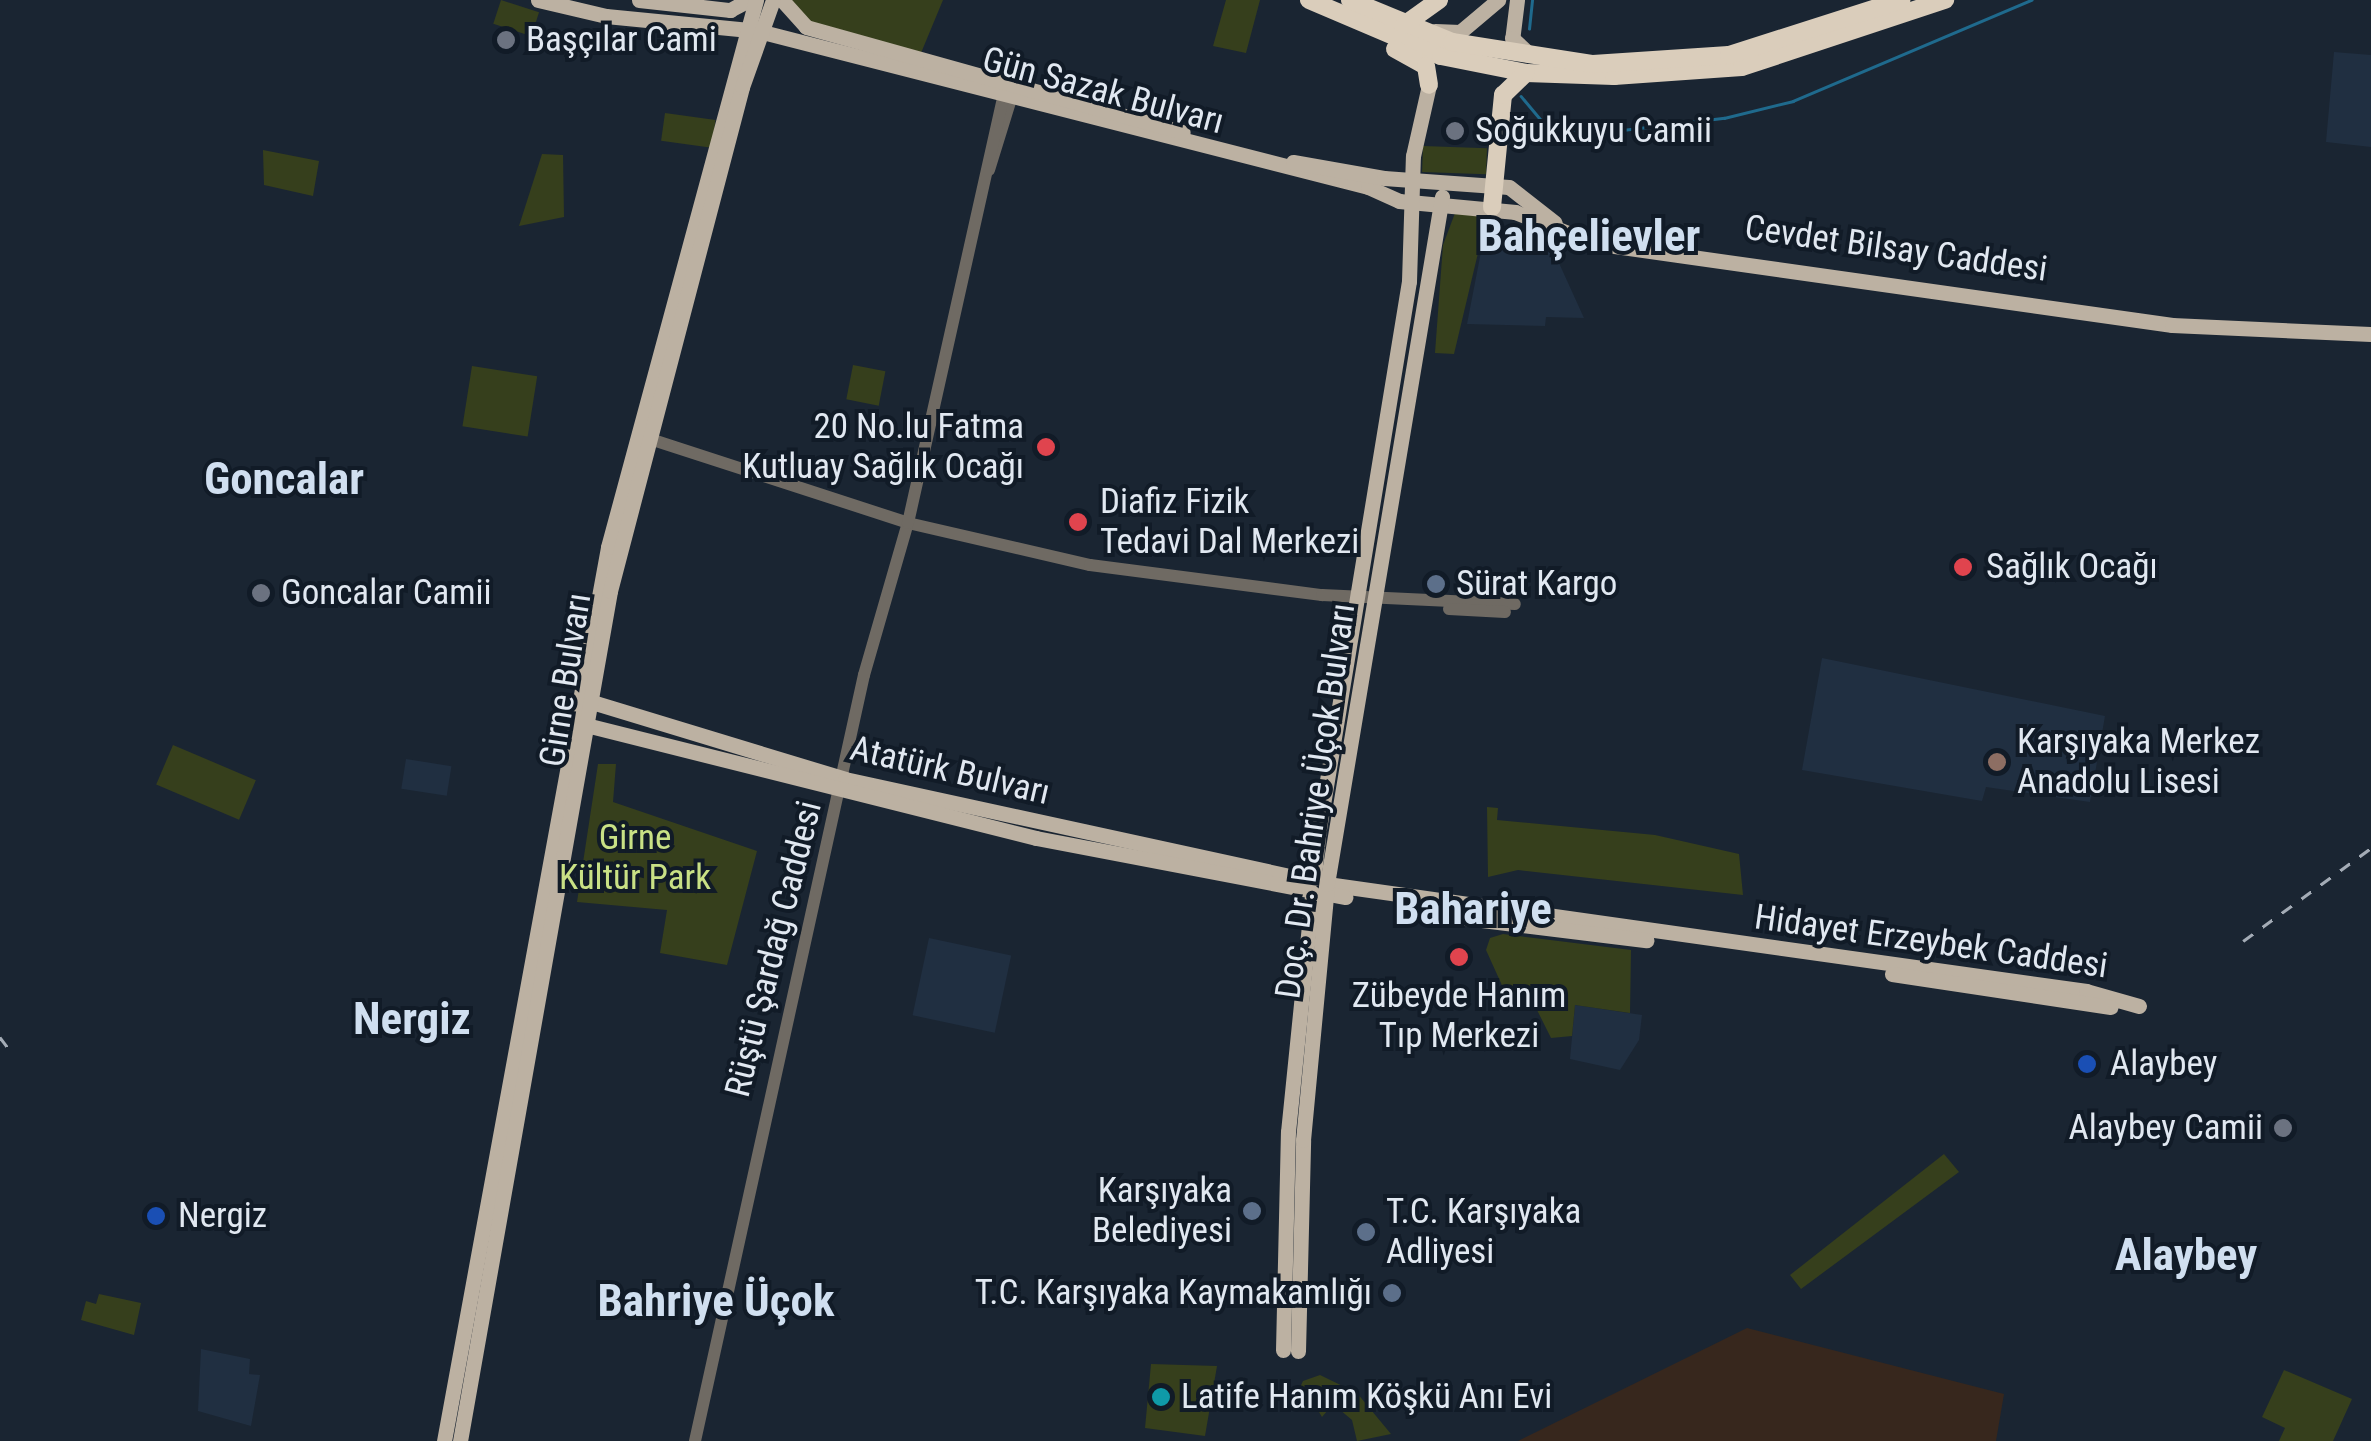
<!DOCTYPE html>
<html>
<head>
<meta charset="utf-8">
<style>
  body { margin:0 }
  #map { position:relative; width:2371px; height:1441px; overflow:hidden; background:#1a2532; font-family:"Roboto Condensed",sans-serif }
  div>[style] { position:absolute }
  .commercial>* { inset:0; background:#37271d }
  .built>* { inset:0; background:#202f41; transform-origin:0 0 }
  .green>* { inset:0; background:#363f1c; transform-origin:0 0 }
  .stream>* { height:2.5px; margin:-1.25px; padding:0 1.25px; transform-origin:1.25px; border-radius:1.25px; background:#1f6a8d }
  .minor>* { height:12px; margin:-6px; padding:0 6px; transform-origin:6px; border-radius:6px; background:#6f6a63 }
  .major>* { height:15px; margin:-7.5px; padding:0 7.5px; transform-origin:7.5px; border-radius:7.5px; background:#bcb1a2 }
  .highway>* { height:18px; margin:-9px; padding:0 9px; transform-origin:9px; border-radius:9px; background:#dacdbb }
  .rail>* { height:2.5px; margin-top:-1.25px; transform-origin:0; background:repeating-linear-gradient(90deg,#a4acb6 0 12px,transparent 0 24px) }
  .dots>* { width:28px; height:28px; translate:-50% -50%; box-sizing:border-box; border:5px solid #111b27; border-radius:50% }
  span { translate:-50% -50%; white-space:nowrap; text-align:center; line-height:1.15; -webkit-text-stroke:8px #111b27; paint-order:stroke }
  .poi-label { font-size:35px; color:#e1e8f1 }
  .left { translate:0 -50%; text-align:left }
  .right { translate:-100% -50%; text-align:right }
  .street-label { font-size:35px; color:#e1e8f1 }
  .park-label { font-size:35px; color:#c9e185 }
  .district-label { font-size:45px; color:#d0dff0; font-weight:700 }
</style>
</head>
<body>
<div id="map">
  <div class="commercial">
    <div style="clip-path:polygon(1747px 1328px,2004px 1394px,1996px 1441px,1518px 1441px)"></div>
  </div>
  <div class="built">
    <div style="clip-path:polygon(2334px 52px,2371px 55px,2371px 147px,2326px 142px)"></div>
    <div style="clip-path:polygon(1485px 231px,1549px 241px,1584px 318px,1546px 317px,1545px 326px,1467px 324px)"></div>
    <div style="clip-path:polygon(1822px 658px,2105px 716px,2090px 802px,1986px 787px,1982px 801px,1802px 770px)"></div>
    <div style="left:406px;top:759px;width:46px;height:30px;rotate:9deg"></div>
    <div style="left:929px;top:938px;width:84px;height:79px;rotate:12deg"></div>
    <div style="clip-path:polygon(1575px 1005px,1642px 1015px,1639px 1040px,1620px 1070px,1570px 1059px)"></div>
    <div style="clip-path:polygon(201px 1349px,250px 1359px,249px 1374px,260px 1375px,251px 1426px,198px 1411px)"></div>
  </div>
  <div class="green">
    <div style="left:501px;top:0;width:40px;height:25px;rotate:18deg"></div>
    <div style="clip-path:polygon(792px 0,943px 0,921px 53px,798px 18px)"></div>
    <div style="clip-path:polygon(1226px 0,1260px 0,1246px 53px,1213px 46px)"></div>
    <div style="left:665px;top:113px;width:51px;height:28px;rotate:8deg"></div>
    <div style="left:1423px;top:146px;width:64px;height:26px;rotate:2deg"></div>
    <div style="clip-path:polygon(263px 150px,319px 161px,313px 196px,264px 185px)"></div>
    <div style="clip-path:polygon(542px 154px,563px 155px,564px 217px,519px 226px)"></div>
    <div style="clip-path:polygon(1488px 211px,1454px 354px,1435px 353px,1443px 245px,1455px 213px)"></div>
    <div style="left:853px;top:365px;width:33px;height:35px;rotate:11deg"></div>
    <div style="left:472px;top:366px;width:66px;height:61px;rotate:9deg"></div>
    <div style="left:173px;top:745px;width:90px;height:43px;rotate:23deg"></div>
    <div style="clip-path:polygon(598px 764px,616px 764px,613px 802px,757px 851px,727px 965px,660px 953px,667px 910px,577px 902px)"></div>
    <div style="clip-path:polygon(1487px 807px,1498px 808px,1497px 820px,1655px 835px,1739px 854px,1743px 895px,1518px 870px,1488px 877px)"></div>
    <div style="clip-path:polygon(1503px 934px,1631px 950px,1630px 1013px,1575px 1005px,1572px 1036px,1551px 1038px,1533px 1002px,1510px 1003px,1486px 950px,1490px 938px)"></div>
    <div style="clip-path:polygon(1944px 1154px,1959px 1172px,1801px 1289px,1790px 1275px)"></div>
    <div style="clip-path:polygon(99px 1294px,141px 1303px,134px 1335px,81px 1320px,86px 1301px,96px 1304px)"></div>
    <div style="clip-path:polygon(1151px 1364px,1217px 1366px,1205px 1436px,1145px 1428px)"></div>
    <div style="clip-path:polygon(2284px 1370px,2352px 1399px,2333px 1441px,2279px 1441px,2285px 1428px,2262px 1417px)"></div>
    <div style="clip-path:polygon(1320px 1375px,1357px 1393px,1391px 1434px,1357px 1441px,1352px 1420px,1333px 1404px,1322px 1417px,1313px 1402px,1296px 1396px,1303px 1381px)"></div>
  </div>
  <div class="stream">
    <div style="left:1529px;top:29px;width:29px;rotate:-84deg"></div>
    <div style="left:1521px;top:96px;width:40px;rotate:50deg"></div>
    <div style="left:1547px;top:127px;width:43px;rotate:9.5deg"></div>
    <div style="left:1589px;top:134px;width:136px;rotate:-6.8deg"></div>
    <div style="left:1724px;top:118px;width:71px;rotate:-13.8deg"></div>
    <div style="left:1793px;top:101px;width:259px;rotate:-23deg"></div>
  </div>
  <div class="minor">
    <div style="left:989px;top:170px;width:85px;rotate:-72.8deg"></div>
    <div style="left:650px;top:439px;width:271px;rotate:18deg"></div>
    <div style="left:908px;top:523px;width:187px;rotate:13deg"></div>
    <div style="left:1090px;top:565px;width:234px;rotate:7.4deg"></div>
    <div style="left:1322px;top:595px;width:193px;rotate:2.7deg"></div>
    <div style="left:1449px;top:609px;width:56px;rotate:3.1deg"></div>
    <div style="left:695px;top:1441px;width:784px;rotate:-77.56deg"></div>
    <div style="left:864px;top:675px;width:158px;rotate:-73.9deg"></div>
    <div style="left:908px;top:523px;width:445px;rotate:-77.4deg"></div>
  </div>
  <div class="major">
    <div style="left:538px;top:0;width:70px;rotate:13.2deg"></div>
    <div style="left:606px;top:16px;width:154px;rotate:5.6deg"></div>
    <div style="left:759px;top:31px;width:629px;rotate:14.37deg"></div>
    <div style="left:1368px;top:187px;width:34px;rotate:24deg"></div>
    <div style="left:1399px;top:201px;width:117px;rotate:5.4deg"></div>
    <div style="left:1515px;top:212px;width:84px;rotate:21.7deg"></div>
    <div style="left:1593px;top:243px;width:585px;rotate:8.06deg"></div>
    <div style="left:2172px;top:325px;width:199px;rotate:2.6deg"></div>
    <div style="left:639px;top:0;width:92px;rotate:6.3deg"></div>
    <div style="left:730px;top:10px;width:21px;rotate:-28deg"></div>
    <div style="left:782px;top:0;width:36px;rotate:48deg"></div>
    <div style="left:806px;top:27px;width:391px;rotate:15.6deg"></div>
    <div style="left:1517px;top:0;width:38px;rotate:97deg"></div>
    <div style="left:1512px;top:38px;width:22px;rotate:43deg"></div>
    <div style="left:1435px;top:31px;width:25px;rotate:2deg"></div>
    <div style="left:1460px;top:32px;width:50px;rotate:-40.1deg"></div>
    <div style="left:1293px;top:162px;width:92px;rotate:10deg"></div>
    <div style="left:1384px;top:178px;width:125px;rotate:4.1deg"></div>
    <div style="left:1509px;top:187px;width:58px;rotate:38deg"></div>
    <div style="left:578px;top:708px;width:15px;rotate:-23deg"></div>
    <div style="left:592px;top:702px;width:264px;rotate:16.9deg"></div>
    <div style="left:845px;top:779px;width:493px;rotate:12.3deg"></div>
    <div style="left:1327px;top:884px;width:767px;rotate:8.02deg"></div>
    <div style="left:2086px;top:991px;width:55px;rotate:15.8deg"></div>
    <div style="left:590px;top:726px;width:460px;rotate:14.1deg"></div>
    <div style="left:1036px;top:838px;width:315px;rotate:10.8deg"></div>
    <div style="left:1441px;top:915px;width:207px;rotate:7deg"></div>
    <div style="left:1892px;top:974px;width:221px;rotate:8.6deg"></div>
    <div style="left:1283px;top:1350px;width:218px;rotate:-88.7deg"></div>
    <div style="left:1288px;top:1132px;width:299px;rotate:-84.2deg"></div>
    <div style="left:1318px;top:835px;width:561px;rotate:-80.67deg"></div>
    <div style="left:1409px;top:281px;width:125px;rotate:-88.2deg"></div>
    <div style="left:1413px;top:156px;width:73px;rotate:-77.3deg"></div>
    <div style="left:1298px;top:1351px;width:211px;rotate:-88.6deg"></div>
    <div style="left:1303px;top:1140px;width:257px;rotate:-84.6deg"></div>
    <div style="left:1327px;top:884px;width:697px;rotate:-80.5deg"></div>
    <div style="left:444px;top:1441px;width:909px;rotate:-79.6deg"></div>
    <div style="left:608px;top:547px;width:567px;rotate:-74.86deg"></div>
    <div style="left:460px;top:1441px;width:863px;rotate:-79.99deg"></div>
    <div style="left:610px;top:591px;width:521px;rotate:-75.32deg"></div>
    <div style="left:742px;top:87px;width:92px;rotate:-70.4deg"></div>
  </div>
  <div class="highway">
    <div style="left:1309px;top:0;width:143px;rotate:23deg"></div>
    <div style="left:1441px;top:56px;width:87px;rotate:11.3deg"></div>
    <div style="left:1526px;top:73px;width:88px;rotate:2deg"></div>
    <div style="left:1614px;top:76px;width:128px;rotate:-4deg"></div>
    <div style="left:1742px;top:67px;width:214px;rotate:-18.3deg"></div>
    <div style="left:1350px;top:0;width:110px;rotate:22.4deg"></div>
    <div style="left:1452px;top:42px;width:143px;rotate:8.9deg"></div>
    <div style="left:1593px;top:64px;width:136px;rotate:-3.8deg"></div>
    <div style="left:1729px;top:55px;width:181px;rotate:-17.7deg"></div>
    <div style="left:1404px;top:25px;width:43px;rotate:-35.5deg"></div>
    <div style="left:1395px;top:49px;width:35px;rotate:29deg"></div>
    <div style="left:1426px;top:66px;width:19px;rotate:81deg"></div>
    <div style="left:1492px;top:207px;width:113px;rotate:-84.4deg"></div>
    <div style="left:1503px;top:95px;width:32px;rotate:-44deg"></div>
  </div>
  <div class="rail">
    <div style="left:2243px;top:941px;width:158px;rotate:-36deg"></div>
    <div style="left:0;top:1037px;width:21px;rotate:53deg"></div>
  </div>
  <div class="dots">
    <div style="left:506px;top:40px;background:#6b7280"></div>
    <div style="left:1455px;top:131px;background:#6b7280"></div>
    <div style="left:1046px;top:447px;background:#e0444e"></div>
    <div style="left:1078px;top:522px;background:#e0444e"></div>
    <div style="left:1963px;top:567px;background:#e0444e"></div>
    <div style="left:1436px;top:584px;background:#5c6f8a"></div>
    <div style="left:261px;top:593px;background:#6b7280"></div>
    <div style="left:1997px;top:762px;background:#8d6e63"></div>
    <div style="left:1459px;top:957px;background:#e0444e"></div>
    <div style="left:2087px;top:1064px;background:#1a4fb4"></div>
    <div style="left:2283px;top:1128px;background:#6b7280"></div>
    <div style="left:1252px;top:1211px;background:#5c6f8a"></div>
    <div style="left:156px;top:1216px;background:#1a4fb4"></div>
    <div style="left:1366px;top:1232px;background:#5c6f8a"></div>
    <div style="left:1392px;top:1293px;background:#5c6f8a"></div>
    <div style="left:1161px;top:1397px;background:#0f9aa8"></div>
  </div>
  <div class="poi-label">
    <span class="left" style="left:526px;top:40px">Başçılar Cami</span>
    <span class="left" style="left:1475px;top:131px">Soğukkuyu Camii</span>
    <span class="right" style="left:1024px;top:447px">20 No.lu Fatma<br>Kutluay Sağlık Ocağı</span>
    <span class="left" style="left:1100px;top:522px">Diafiz Fizik<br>Tedavi Dal Merkezi</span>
    <span class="left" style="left:1986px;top:567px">Sağlık Ocağı</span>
    <span class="left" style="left:1456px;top:584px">Sürat Kargo</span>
    <span class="left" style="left:281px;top:593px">Goncalar Camii</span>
    <span class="left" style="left:2017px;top:762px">Karşıyaka Merkez<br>Anadolu Lisesi</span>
    <span style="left:1459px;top:1016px">Zübeyde Hanım<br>Tıp Merkezi</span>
    <span class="left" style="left:2110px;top:1064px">Alaybey</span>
    <span class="right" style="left:2263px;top:1128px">Alaybey Camii</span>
    <span class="right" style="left:1232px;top:1211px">Karşıyaka<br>Belediyesi</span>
    <span class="left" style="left:1386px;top:1232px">T.C. Karşıyaka<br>Adliyesi</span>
    <span class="left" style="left:178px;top:1216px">Nergiz</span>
    <span class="right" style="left:1372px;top:1293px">T.C. Karşıyaka Kaymakamlığı</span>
    <span class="left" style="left:1181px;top:1397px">Latife Hanım Köşkü Anı Evi</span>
  </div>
  <div class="street-label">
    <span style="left:1103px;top:91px;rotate:15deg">Gün Sazak Bulvarı</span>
    <span style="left:1896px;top:249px;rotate:8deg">Cevdet Bilsay Caddesi</span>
    <span style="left:566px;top:680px;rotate:-81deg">Girne Bulvarı</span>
    <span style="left:950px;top:771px;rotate:13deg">Atatürk Bulvarı</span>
    <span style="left:1316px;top:801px;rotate:-82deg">Doç. Dr. Bahriye Üçok Bulvarı</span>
    <span style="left:1931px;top:942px;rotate:8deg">Hidayet Erzeybek Caddesi</span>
    <span style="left:774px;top:949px;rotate:-76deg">Rüştü Şardağ Caddesi</span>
  </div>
  <div class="park-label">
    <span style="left:635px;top:858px">Girne<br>Kültür Park</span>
  </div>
  <div class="district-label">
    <span style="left:1589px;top:236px">Bahçelievler</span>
    <span style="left:284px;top:479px">Goncalar</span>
    <span style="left:1473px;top:909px">Bahariye</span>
    <span style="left:412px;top:1019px">Nergiz</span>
    <span style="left:2186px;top:1255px">Alaybey</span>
    <span style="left:716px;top:1301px">Bahriye Üçok</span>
  </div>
</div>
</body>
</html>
